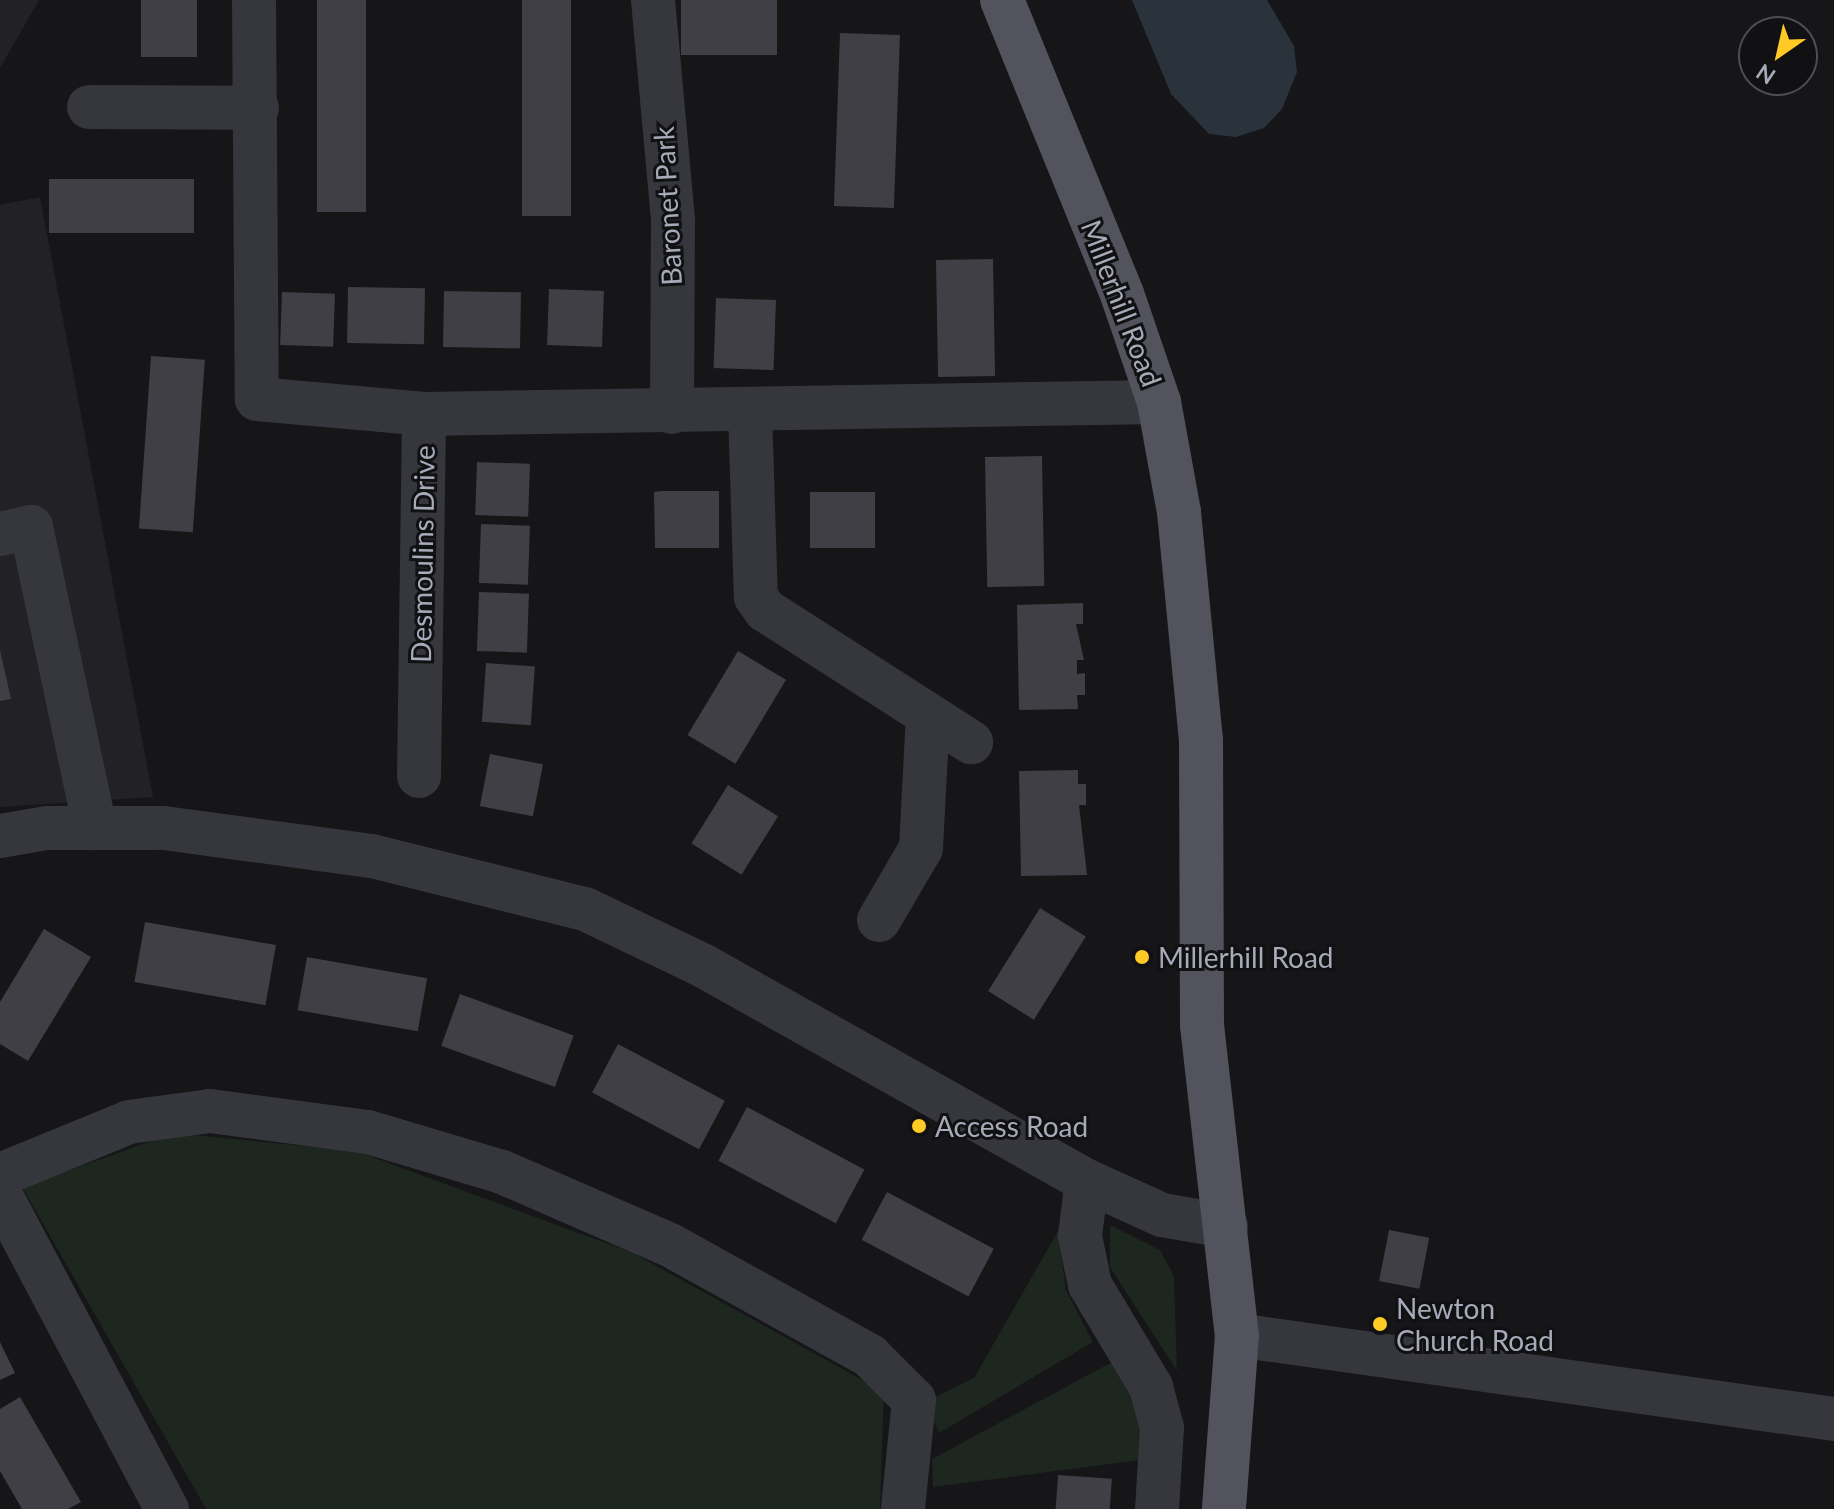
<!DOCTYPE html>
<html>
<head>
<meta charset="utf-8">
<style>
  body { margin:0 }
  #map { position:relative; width:1834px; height:1509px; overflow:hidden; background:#161518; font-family:Lato,sans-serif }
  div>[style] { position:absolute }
  .built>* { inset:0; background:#222125 }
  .green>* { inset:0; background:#1d261f }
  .water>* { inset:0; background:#2a333c }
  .building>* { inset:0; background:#403f45; transform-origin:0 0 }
  .minor>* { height:44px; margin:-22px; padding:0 22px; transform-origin:22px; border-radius:22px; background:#36363d }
  .major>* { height:44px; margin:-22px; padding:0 22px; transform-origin:22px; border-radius:22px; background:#52535c }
  .dots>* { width:22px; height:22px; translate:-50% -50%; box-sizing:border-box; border:4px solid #111013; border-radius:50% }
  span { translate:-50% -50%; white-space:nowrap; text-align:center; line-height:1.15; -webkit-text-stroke:6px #111013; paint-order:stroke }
  .street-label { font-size:28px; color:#a6aab9 }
  .poi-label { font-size:28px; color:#a6aab9 }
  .left { translate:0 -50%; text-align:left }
  .north { position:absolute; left:1738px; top:16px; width:80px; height:80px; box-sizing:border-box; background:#111013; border:2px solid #4d4e55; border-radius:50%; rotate:214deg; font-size:22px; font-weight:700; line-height:32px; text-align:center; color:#a6aab9 }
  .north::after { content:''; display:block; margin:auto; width:28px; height:36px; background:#ffca26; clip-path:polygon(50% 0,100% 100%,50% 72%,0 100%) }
</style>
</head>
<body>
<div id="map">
  <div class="built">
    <div style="clip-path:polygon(0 0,39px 0,0 68px)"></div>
    <div style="clip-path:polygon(40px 197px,153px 797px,0 807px,0 205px)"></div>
  </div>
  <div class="green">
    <div style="clip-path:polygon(174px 1133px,356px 1151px,633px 1253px,884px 1392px,880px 1509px,206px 1509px,22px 1187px)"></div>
    <div style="clip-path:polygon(1110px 1225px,1160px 1250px,1174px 1276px,1177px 1371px,1110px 1267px)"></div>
    <div style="clip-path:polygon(1058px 1231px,1066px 1290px,1093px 1342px,939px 1433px,926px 1402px,974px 1378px)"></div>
    <div style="clip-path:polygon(1114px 1361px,1144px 1418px,1148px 1459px,933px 1487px,932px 1459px)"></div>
  </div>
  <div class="water">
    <div style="clip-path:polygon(1132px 0,1267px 0,1294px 46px,1297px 72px,1282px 109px,1264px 128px,1236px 137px,1209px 134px,1171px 94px)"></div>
  </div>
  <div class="building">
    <div style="left:141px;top:0;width:56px;height:57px"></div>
    <div style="left:317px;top:0;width:49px;height:212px"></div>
    <div style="left:522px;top:0;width:49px;height:216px"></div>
    <div style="left:681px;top:0;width:96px;height:55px"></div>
    <div style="left:840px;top:33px;width:60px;height:173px;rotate:2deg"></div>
    <div style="left:194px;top:179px;width:54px;height:145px;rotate:90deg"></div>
    <div style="left:993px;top:259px;width:117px;height:57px;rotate:89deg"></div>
    <div style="left:348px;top:287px;width:77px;height:56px;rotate:1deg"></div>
    <div style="left:549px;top:289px;width:55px;height:56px;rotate:2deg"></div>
    <div style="left:444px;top:291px;width:77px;height:56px;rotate:1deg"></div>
    <div style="left:282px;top:292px;width:53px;height:53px;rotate:2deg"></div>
    <div style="left:716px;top:298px;width:60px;height:70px;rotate:2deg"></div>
    <div style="left:151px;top:356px;width:54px;height:173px;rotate:4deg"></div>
    <div style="left:1042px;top:456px;width:130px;height:57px;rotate:89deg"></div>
    <div style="left:477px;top:462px;width:53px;height:53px;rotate:2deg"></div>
    <div style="clip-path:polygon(661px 491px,719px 491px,719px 548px,655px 548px,654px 492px)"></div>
    <div style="left:810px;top:492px;width:65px;height:56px"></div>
    <div style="left:481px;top:524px;width:49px;height:59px;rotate:2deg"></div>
    <div style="left:479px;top:592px;width:50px;height:59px;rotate:2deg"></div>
    <div style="clip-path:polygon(1083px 603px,1083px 624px,1076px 624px,1084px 660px,1077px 660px,1077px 674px,1085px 673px,1085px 695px,1077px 695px,1078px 709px,1019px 710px,1017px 605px)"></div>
    <div style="clip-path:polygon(0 650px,11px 699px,0 701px)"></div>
    <div style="left:738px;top:651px;width:56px;height:98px;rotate:31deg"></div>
    <div style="left:486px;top:663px;width:49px;height:59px;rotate:4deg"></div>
    <div style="left:490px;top:754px;width:54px;height:53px;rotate:11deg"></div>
    <div style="clip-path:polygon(1078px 770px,1078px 784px,1086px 784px,1086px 805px,1079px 805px,1087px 875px,1021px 876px,1019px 771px)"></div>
    <div style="left:728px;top:785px;width:59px;height:69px;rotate:32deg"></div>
    <div style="left:1040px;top:908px;width:54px;height:98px;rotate:32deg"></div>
    <div style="left:145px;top:922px;width:133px;height:61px;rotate:10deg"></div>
    <div style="clip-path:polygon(44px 929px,91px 957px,28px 1061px,0 1044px,0 1002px)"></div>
    <div style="left:307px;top:957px;width:122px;height:54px;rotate:10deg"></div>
    <div style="left:460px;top:994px;width:121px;height:55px;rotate:20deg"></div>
    <div style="left:618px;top:1044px;width:121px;height:55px;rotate:28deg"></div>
    <div style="left:747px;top:1107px;width:133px;height:61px;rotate:28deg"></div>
    <div style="left:887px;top:1192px;width:121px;height:54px;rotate:28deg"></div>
    <div style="left:1389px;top:1230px;width:41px;height:52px;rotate:11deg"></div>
    <div style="clip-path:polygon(0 1342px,15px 1373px,0 1380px)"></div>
    <div style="clip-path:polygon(20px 1397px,81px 1502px,68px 1509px,22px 1509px,0 1471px,0 1409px)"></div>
    <div style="left:1058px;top:1475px;width:54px;height:34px;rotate:4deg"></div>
  </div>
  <div class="minor">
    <div style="left:254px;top:0;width:399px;rotate:89.6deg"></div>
    <div style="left:257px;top:399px;width:168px;rotate:5.1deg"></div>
    <div style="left:653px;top:0;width:220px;rotate:84.8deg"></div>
    <div style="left:673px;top:219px;width:193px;rotate:90.3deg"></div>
    <div style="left:89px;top:107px;width:168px;rotate:0.3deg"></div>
    <div style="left:750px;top:411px;width:186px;rotate:88.2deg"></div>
    <div style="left:756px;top:597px;width:16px;rotate:55deg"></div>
    <div style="left:765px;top:610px;width:245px;rotate:32.7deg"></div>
    <div style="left:0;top:534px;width:32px;rotate:-13deg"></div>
    <div style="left:31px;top:527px;width:308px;rotate:78deg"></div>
    <div style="left:419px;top:776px;width:362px;rotate:-89.2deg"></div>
    <div style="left:424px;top:414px;width:735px;rotate:-0.94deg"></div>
    <div style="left:0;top:836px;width:48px;rotate:-9.7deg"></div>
    <div style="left:47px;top:828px;width:117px"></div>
    <div style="left:164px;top:828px;width:210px;rotate:7.7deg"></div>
    <div style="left:372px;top:856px;width:219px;rotate:14deg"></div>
    <div style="left:585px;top:909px;width:130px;rotate:25.6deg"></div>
    <div style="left:702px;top:965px;width:441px;rotate:29.3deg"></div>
    <div style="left:1087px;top:1181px;width:82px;rotate:24.4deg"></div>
    <div style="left:1162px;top:1215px;width:65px;rotate:9.8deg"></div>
    <div style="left:879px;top:920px;width:83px;rotate:-59.7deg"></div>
    <div style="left:921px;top:848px;width:133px;rotate:-87deg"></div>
    <div style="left:0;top:1175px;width:139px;rotate:-22.3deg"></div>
    <div style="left:129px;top:1122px;width:82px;rotate:-7.7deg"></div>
    <div style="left:210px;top:1111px;width:159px;rotate:7.6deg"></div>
    <div style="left:368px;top:1132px;width:140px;rotate:16.6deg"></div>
    <div style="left:502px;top:1172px;width:183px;rotate:23.5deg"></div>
    <div style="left:670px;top:1245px;width:229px;rotate:29deg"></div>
    <div style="left:870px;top:1356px;width:62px;rotate:45deg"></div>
    <div style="left:914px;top:1400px;width:110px;rotate:95.8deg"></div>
    <div style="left:1087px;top:1181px;width:55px;rotate:97.3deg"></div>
    <div style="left:1080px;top:1236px;width:50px;rotate:78.5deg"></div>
    <div style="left:1090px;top:1285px;width:119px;rotate:59.1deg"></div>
    <div style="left:1151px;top:1387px;width:42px;rotate:75deg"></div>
    <div style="left:1162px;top:1428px;width:81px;rotate:93.5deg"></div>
    <div style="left:0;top:1194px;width:357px;rotate:62.1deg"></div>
    <div style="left:1237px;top:1335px;width:603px;rotate:8.01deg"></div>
  </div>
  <div class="major">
    <div style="left:1002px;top:0;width:318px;rotate:67.8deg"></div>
    <div style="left:1122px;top:294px;width:114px;rotate:71.1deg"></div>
    <div style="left:1159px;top:402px;width:112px;rotate:79.7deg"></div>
    <div style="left:1179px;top:512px;width:230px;rotate:84.5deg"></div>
    <div style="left:1201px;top:741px;width:284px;rotate:89.8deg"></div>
    <div style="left:1202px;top:1025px;width:312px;rotate:83.6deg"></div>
    <div style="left:1237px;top:1335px;width:174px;rotate:94.3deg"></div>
  </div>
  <div class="dots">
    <div style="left:1142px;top:957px;background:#ffca26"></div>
    <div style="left:919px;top:1126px;background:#ffca26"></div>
    <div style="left:1380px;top:1324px;background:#ffca26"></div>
  </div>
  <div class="street-label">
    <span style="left:667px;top:206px;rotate:-93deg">Baronet Park</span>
    <span style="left:1122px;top:303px;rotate:69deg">Millerhill Road</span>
    <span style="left:422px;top:554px;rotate:-89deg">Desmoulins Drive</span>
  </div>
  <div class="poi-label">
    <span class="left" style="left:1158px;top:957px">Millerhill Road</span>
    <span class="left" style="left:935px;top:1126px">Access Road</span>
    <span class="left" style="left:1396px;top:1324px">Newton<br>Church Road</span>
  </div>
  <div class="north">N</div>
</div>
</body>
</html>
